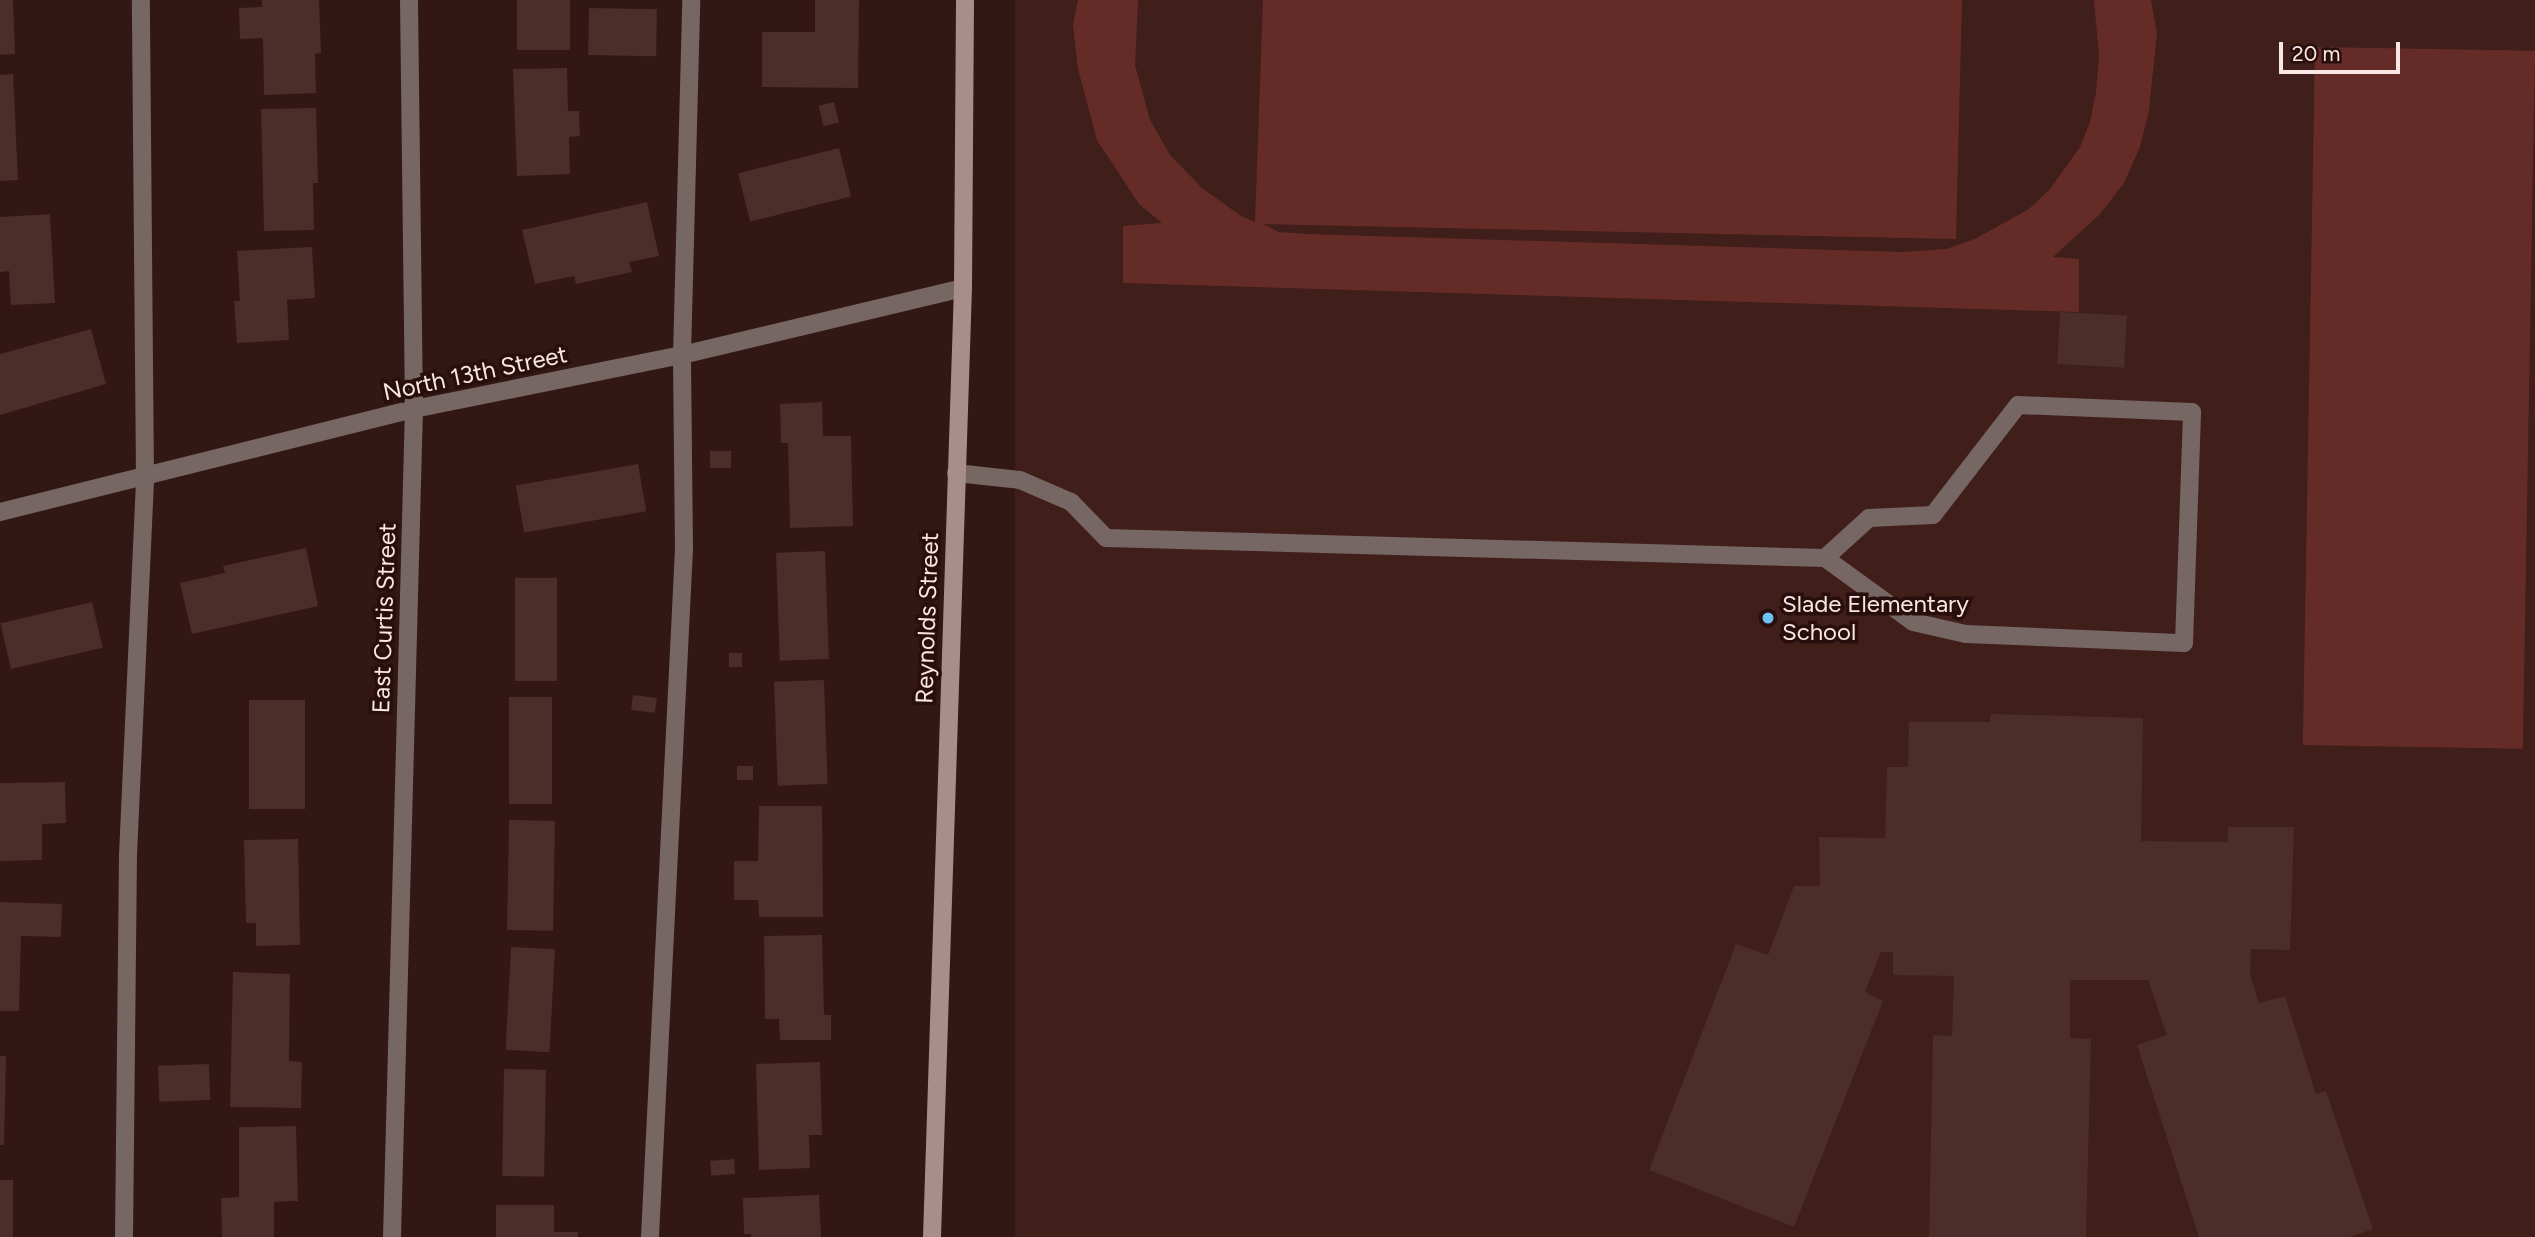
<!DOCTYPE html>
<html>
<head>
<meta charset="utf-8">
<style>
  body { margin:0 }
  #map { position:relative; width:2535px; height:1237px; overflow:hidden; background:#321714; font-family:Figtree,sans-serif }
  div>[style] { position:absolute }
  .built>* { inset:0; background:#401e1a; transform-origin:0 0 }
  .green>* { inset:0; background:#652c27; transform-origin:0 0 }
  .building>* { inset:0; background:#4b2d2a; transform-origin:0 0 }
  .lane>* { height:18px; margin:-9px; padding:0 9px; transform-origin:9px; border-radius:9px; background:#766664 }
  .street>* { height:18px; margin:-9px; padding:0 9px; transform-origin:9px; border-radius:9px; background:#766664 }
  .secondary>* { height:18px; margin:-9px; padding:0 9px; transform-origin:9px; border-radius:9px; background:#a78e8b }
  .dots>* { width:19px; height:19px; translate:-50% -50%; box-sizing:border-box; border:4px solid #280e0c; border-radius:50% }
  span { translate:-50% -50%; white-space:nowrap; text-align:center; line-height:1.15; -webkit-text-stroke:7px #280e0c; paint-order:stroke }
  .street-label { font-size:24px; color:#fae6e3 }
  .poi-label { font-size:24px; color:#fae6e3 }
  .left { translate:0 -50%; text-align:left }
  .scale { position:absolute; left:2279px; top:42px; width:121px; height:32px; box-sizing:border-box; border:4px solid #fae6e3; border-top:0; padding-left:9px; font-size:21px; line-height:24px; white-space:nowrap; color:#fae6e3; -webkit-text-stroke:5px #280e0c; paint-order:stroke }
</style>
</head>
<body>
<div id="map">
  <div class="built">
    <div style="left:1015px;top:0;width:1520px;height:1237px"></div>
  </div>
  <div class="green">
    <div style="clip-path:polygon(1078px 0,1138px 0,1135px 65px,1150px 120px,1170px 155px,1202px 188px,1241px 216px,1255px 222px,1263px 0,1962px 0,1956px 239px,1263px 224px,1279px 232px,1306px 234px,1902px 252px,1946px 249px,1975px 239px,2029px 209px,2050px 189px,2080px 147px,2090px 122px,2096px 93px,2099px 56px,2094px 0,2151px 0,2157px 33px,2149px 110px,2140px 147px,2124px 183px,2100px 214px,2053px 257px,2079px 259px,2079px 312px,1123px 283px,1123px 226px,1162px 223px,1139px 204px,1097px 140px,1078px 69px,1073px 25px)"></div>
    <div style="left:2315px;top:47px;width:220px;height:698px;rotate:1deg"></div>
  </div>
  <div class="building">
    <div style="clip-path:polygon(0 0,13px 0,15px 54px,0 55px)"></div>
    <div style="clip-path:polygon(262px 0,319px 0,321px 53px,315px 54px,316px 93px,264px 95px,263px 38px,240px 39px,239px 8px,262px 7px)"></div>
    <div style="left:517px;top:0;width:53px;height:50px"></div>
    <div style="clip-path:polygon(815px 0,859px 0,858px 88px,762px 87px,762px 32px,815px 32px)"></div>
    <div style="left:589px;top:8px;width:68px;height:47px;rotate:1deg"></div>
    <div style="clip-path:polygon(567px 68px,568px 111px,579px 111px,580px 136px,569px 137px,570px 174px,517px 176px,513px 69px)"></div>
    <div style="clip-path:polygon(13px 74px,18px 180px,0 181px,0 75px)"></div>
    <div style="left:834px;top:102px;width:21px;height:16px;rotate:76deg"></div>
    <div style="clip-path:polygon(316px 108px,318px 183px,313px 183px,314px 230px,264px 231px,261px 109px)"></div>
    <div style="left:839px;top:148px;width:50px;height:104px;rotate:76deg"></div>
    <div style="clip-path:polygon(647px 202px,659px 256px,629px 262px,632px 272px,576px 284px,574px 276px,535px 284px,522px 230px)"></div>
    <div style="clip-path:polygon(50px 214px,55px 303px,11px 305px,9px 271px,0 272px,0 217px)"></div>
    <div style="clip-path:polygon(312px 247px,315px 298px,287px 300px,289px 340px,237px 343px,234px 301px,240px 301px,237px 251px)"></div>
    <div style="left:2060px;top:312px;width:67px;height:52px;rotate:3deg"></div>
    <div style="clip-path:polygon(91px 329px,106px 384px,0 415px,0 354px)"></div>
    <div style="clip-path:polygon(822px 402px,823px 436px,851px 436px,853px 526px,790px 528px,788px 443px,781px 443px,780px 404px)"></div>
    <div style="left:710px;top:451px;width:21px;height:17px"></div>
    <div style="left:638px;top:464px;width:48px;height:124px;rotate:80deg"></div>
    <div style="clip-path:polygon(306px 548px,318px 606px,192px 634px,180px 583px,225px 573px,223px 566px)"></div>
    <div style="left:825px;top:551px;width:108px;height:49px;rotate:88deg"></div>
    <div style="left:515px;top:578px;width:42px;height:103px"></div>
    <div style="left:92px;top:602px;width:47px;height:94px;rotate:77deg"></div>
    <div style="left:729px;top:653px;width:13px;height:14px"></div>
    <div style="left:824px;top:680px;width:104px;height:50px;rotate:88deg"></div>
    <div style="left:633px;top:695px;width:24px;height:15px;rotate:7deg"></div>
    <div style="left:552px;top:697px;width:107px;height:43px;rotate:90deg"></div>
    <div style="left:249px;top:700px;width:56px;height:109px"></div>
    <div style="clip-path:polygon(1991px 714px,2143px 718px,2141px 841px,2228px 842px,2228px 827px,2294px 827px,2290px 950px,2251px 949px,2250px 975px,2259px 1003px,2285px 996px,2316px 1094px,2326px 1091px,2373px 1229px,2349px 1237px,2199px 1237px,2137px 1045px,2167px 1035px,2148px 980px,2070px 980px,2070px 1038px,2091px 1039px,2086px 1237px,1929px 1237px,1933px 1035px,1952px 1036px,1954px 976px,1893px 975px,1893px 952px,1881px 952px,1865px 992px,1883px 1001px,1794px 1227px,1649px 1170px,1736px 944px,1768px 955px,1794px 886px,1820px 886px,1819px 837px,1885px 838px,1887px 767px,1908px 767px,1909px 722px,1990px 722px)"></div>
    <div style="left:737px;top:766px;width:16px;height:14px"></div>
    <div style="clip-path:polygon(65px 782px,66px 823px,42px 824px,42px 860px,0 861px,0 783px)"></div>
    <div style="clip-path:polygon(759px 806px,822px 806px,823px 917px,759px 917px,758px 900px,734px 900px,734px 861px,758px 861px)"></div>
    <div style="left:509px;top:820px;width:46px;height:110px;rotate:1deg"></div>
    <div style="clip-path:polygon(298px 839px,300px 945px,256px 946px,256px 923px,246px 923px,244px 840px)"></div>
    <div style="clip-path:polygon(0 902px,62px 904px,61px 937px,21px 936px,19px 1011px,0 1011px)"></div>
    <div style="clip-path:polygon(822px 935px,824px 1015px,831px 1015px,831px 1040px,780px 1040px,779px 1019px,765px 1019px,764px 936px)"></div>
    <div style="left:511px;top:947px;width:44px;height:103px;rotate:3deg"></div>
    <div style="clip-path:polygon(233px 972px,290px 974px,289px 1061px,302px 1062px,301px 1108px,230px 1107px)"></div>
    <div style="clip-path:polygon(0 1056px,6px 1056px,4px 1145px,0 1145px)"></div>
    <div style="clip-path:polygon(820px 1062px,822px 1135px,809px 1135px,810px 1168px,759px 1170px,756px 1064px)"></div>
    <div style="left:209px;top:1064px;width:36px;height:51px;rotate:88deg"></div>
    <div style="left:504px;top:1069px;width:42px;height:107px;rotate:1deg"></div>
    <div style="clip-path:polygon(296px 1126px,298px 1201px,274px 1202px,274px 1237px,222px 1237px,221px 1198px,239px 1197px,239px 1127px)"></div>
    <div style="left:734px;top:1159px;width:15px;height:24px;rotate:86deg"></div>
    <div style="left:0;top:1180px;width:13px;height:57px"></div>
    <div style="clip-path:polygon(819px 1195px,821px 1237px,751px 1237px,751px 1234px,744px 1234px,743px 1198px)"></div>
    <div style="clip-path:polygon(496px 1205px,554px 1205px,554px 1232px,578px 1232px,578px 1237px,496px 1237px)"></div>
  </div>
  <div class="lane">
    <div style="left:956px;top:473px;width:64px;rotate:6.2deg"></div>
    <div style="left:1020px;top:480px;width:56px;rotate:23.3deg"></div>
    <div style="left:1071px;top:502px;width:50px;rotate:45.8deg"></div>
    <div style="left:1106px;top:538px;width:719px;rotate:1.59deg"></div>
    <div style="left:1825px;top:558px;width:109px;rotate:36deg"></div>
    <div style="left:1913px;top:622px;width:54px;rotate:12.8deg"></div>
    <div style="left:1966px;top:634px;width:218px;rotate:2.4deg"></div>
    <div style="left:2184px;top:643px;width:231px;rotate:-88deg"></div>
    <div style="left:2192px;top:412px;width:174px;rotate:-177.7deg"></div>
    <div style="left:2018px;top:405px;width:139px;rotate:127.7deg"></div>
    <div style="left:1933px;top:515px;width:64px;rotate:177.3deg"></div>
    <div style="left:1869px;top:518px;width:59px;rotate:137.7deg"></div>
    <div style="left:124px;top:1237px;width:382px;rotate:-89.4deg"></div>
    <div style="left:128px;top:855px;width:377px;rotate:-87.4deg"></div>
    <div style="left:145px;top:478px;width:478px;rotate:-90.5deg"></div>
    <div style="left:650px;top:1237px;width:688px;rotate:-87.17deg"></div>
    <div style="left:684px;top:550px;width:195px;rotate:-90.6deg"></div>
    <div style="left:682px;top:355px;width:355px;rotate:-88.5deg"></div>
  </div>
  <div class="street">
    <div style="left:0;top:512px;width:427px;rotate:-14deg"></div>
    <div style="left:414px;top:409px;width:273px;rotate:-11.4deg"></div>
    <div style="left:682px;top:355px;width:289px;rotate:-13.4deg"></div>
    <div style="left:392px;top:1237px;width:828px;rotate:-88.48deg"></div>
    <div style="left:414px;top:409px;width:409px;rotate:-90.7deg"></div>
  </div>
  <div class="secondary">
    <div style="left:932px;top:1237px;width:950px;rotate:-88.13deg"></div>
    <div style="left:963px;top:288px;width:288px;rotate:-89.6deg"></div>
  </div>
  <div class="dots">
    <div style="left:1768px;top:618px;background:#6fc2f4"></div>
  </div>
  <div class="street-label">
    <span style="left:475px;top:373px;rotate:-12deg">North 13th Street</span>
    <span style="left:384px;top:618px;rotate:-88deg">East Curtis Street</span>
    <span style="left:927px;top:618px;rotate:-88deg">Reynolds Street</span>
  </div>
  <div class="poi-label">
    <span class="left" style="left:1782px;top:618px">Slade Elementary<br>School</span>
  </div>
  <div class="scale">20 m</div>
</div>
</body>
</html>
